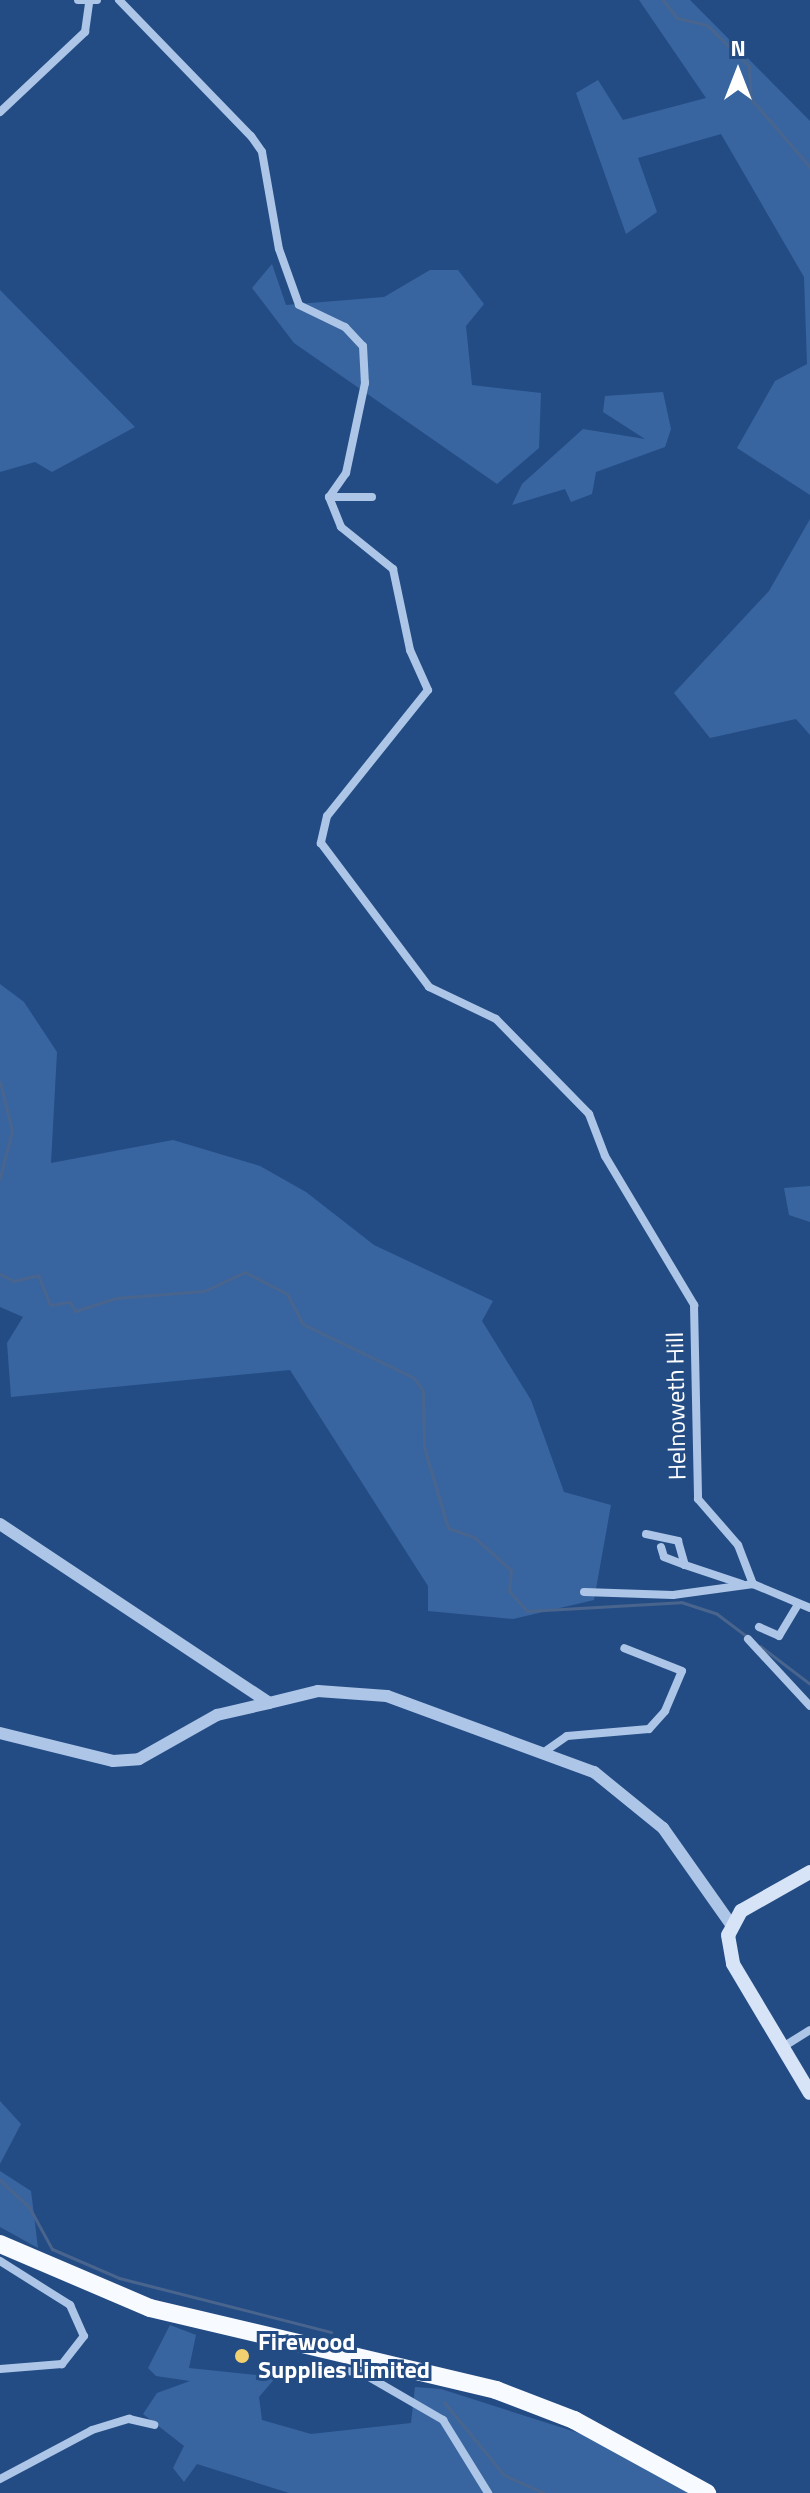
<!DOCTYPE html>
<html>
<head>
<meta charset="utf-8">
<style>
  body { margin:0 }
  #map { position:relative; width:810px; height:2493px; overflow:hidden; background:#244c84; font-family:"Titillium Web",sans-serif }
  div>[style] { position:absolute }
  .green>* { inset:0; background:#3865a0 }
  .stream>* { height:3px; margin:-1.5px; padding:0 1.5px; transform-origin:1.5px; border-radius:1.5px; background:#49658e }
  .minor>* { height:8px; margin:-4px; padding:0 4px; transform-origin:4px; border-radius:4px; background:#adc6e8 }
  .tertiary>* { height:12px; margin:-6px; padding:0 6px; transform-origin:6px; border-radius:6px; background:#adc6e8 }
  .secondary>* { height:14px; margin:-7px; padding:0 7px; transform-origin:7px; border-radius:7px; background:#d7e4f7 }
  .trunk>* { height:18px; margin:-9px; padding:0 9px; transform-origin:9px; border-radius:9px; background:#f7fafe }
  .dots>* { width:22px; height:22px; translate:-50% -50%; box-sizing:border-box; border:4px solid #244c84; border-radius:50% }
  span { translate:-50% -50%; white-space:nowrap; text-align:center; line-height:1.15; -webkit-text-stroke:6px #244c84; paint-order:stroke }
  .street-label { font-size:24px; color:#fff }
  .poi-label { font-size:24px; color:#fff; font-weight:700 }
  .left { translate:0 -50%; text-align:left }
  .north { position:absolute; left:698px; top:32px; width:80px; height:80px; -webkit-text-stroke:6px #244c84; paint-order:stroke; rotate:0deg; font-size:22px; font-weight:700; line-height:32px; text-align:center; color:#fff }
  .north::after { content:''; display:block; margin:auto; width:28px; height:36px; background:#fff; clip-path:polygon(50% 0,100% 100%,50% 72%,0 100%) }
</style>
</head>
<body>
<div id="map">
  <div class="green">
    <div style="clip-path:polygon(639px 0,690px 0,810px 121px,810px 495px,737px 448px,775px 381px,807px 364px,804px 277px,721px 134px,638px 158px,657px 212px,626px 234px,576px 93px,598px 80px,623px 120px,706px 98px)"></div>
    <div style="clip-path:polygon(272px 264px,286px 305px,384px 297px,430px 270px,458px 270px,484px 304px,466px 326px,472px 385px,541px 393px,539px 448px,497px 484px,294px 343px,252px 288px)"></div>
    <div style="clip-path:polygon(0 290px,135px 427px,52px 472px,35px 462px,0 472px)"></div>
    <div style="clip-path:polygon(663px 392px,671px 429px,665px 447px,596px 472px,592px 494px,571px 502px,565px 489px,512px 505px,522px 484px,583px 429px,645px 439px,603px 412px,605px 396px)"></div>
    <div style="clip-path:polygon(810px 519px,810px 735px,796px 719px,710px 738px,674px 693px,769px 591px)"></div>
    <div style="clip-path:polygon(0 984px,24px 1002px,57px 1052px,51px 1163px,173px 1140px,260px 1166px,306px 1192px,374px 1245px,493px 1301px,482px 1321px,531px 1400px,564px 1492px,611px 1505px,594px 1600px,513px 1619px,428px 1611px,428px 1586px,290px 1370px,11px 1397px,7px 1343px,23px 1317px,0 1307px)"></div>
    <div style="clip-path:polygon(810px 1186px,810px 1222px,789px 1215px,784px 1188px)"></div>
    <div style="clip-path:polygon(0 2101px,21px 2124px,0 2164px)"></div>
    <div style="clip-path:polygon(0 2171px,31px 2191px,38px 2248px,0 2227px)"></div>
    <div style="clip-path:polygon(170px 2325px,196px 2335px,189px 2368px,276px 2377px,259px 2397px,262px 2420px,311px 2434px,411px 2423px,415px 2387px,441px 2389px,585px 2435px,695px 2493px,289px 2493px,197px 2464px,184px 2482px,173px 2468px,184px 2446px,143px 2414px,157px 2393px,190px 2381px,156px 2376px,148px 2368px)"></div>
  </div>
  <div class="stream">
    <div style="left:663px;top:0;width:23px;rotate:52deg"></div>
    <div style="left:677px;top:18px;width:31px;rotate:13deg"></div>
    <div style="left:707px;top:25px;width:59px;rotate:44.3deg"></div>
    <div style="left:749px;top:66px;width:33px;rotate:87deg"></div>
    <div style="left:751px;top:99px;width:90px;rotate:49.1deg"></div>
    <div style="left:0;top:1082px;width:50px;rotate:76.2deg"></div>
    <div style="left:12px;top:1131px;width:49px;rotate:104.3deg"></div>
    <div style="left:0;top:1274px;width:16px;rotate:27deg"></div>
    <div style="left:14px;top:1281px;width:25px;rotate:-14deg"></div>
    <div style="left:38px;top:1275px;width:32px;rotate:68deg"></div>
    <div style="left:50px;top:1305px;width:20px;rotate:-9deg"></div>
    <div style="left:70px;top:1302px;width:10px;rotate:61deg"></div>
    <div style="left:75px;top:1311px;width:43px;rotate:-17.6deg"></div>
    <div style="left:116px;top:1298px;width:88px;rotate:-4.5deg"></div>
    <div style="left:204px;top:1291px;width:45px;rotate:-24.9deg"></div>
    <div style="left:245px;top:1272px;width:47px;rotate:27.6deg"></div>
    <div style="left:287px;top:1294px;width:34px;rotate:62deg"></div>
    <div style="left:303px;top:1324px;width:123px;rotate:25.9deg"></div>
    <div style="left:414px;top:1378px;width:16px;rotate:55deg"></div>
    <div style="left:423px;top:1391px;width:56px;rotate:89deg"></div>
    <div style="left:424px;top:1447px;width:84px;rotate:73.5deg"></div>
    <div style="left:448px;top:1528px;width:28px;rotate:19deg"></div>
    <div style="left:474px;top:1537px;width:50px;rotate:41.7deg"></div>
    <div style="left:511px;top:1570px;width:21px;rotate:95deg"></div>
    <div style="left:509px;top:1591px;width:27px;rotate:48deg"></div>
    <div style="left:527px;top:1611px;width:154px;rotate:-3.3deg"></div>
    <div style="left:681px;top:1602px;width:38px;rotate:18deg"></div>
    <div style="left:717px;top:1614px;width:38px;rotate:37deg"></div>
    <div style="left:760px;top:1646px;width:63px;rotate:37.2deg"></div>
    <div style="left:0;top:2180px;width:40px;rotate:43deg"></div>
    <div style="left:29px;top:2207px;width:48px;rotate:61.3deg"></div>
    <div style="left:52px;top:2249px;width:73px;rotate:23.4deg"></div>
    <div style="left:119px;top:2278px;width:219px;rotate:14.3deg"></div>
    <div style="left:444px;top:2402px;width:94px;rotate:50.6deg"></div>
    <div style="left:504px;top:2475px;width:44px;rotate:24.2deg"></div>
  </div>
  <div class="minor">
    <div style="left:78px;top:0;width:19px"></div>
    <div style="left:119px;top:0;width:190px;rotate:45.9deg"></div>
    <div style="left:251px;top:136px;width:19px;rotate:55deg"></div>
    <div style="left:262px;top:152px;width:98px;rotate:80.1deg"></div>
    <div style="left:279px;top:249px;width:59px;rotate:70.3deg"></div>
    <div style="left:299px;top:305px;width:51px;rotate:25.6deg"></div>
    <div style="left:345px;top:327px;width:26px;rotate:47deg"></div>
    <div style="left:363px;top:346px;width:37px;rotate:87deg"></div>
    <div style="left:365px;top:383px;width:92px;rotate:101.9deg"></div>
    <div style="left:346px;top:473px;width:29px;rotate:125deg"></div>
    <div style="left:329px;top:497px;width:32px;rotate:68deg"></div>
    <div style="left:341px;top:527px;width:67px;rotate:38.9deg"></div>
    <div style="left:393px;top:569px;width:83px;rotate:78.1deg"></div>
    <div style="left:410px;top:650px;width:44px;rotate:65.8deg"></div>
    <div style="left:428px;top:690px;width:161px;rotate:128.7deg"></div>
    <div style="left:327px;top:816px;width:28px;rotate:103deg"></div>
    <div style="left:321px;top:843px;width:180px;rotate:53.1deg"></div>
    <div style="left:429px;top:987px;width:74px;rotate:25.5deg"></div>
    <div style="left:496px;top:1019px;width:133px;rotate:45.6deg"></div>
    <div style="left:589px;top:1114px;width:45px;rotate:69.1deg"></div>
    <div style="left:605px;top:1156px;width:174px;rotate:59.1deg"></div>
    <div style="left:694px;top:1305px;width:194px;rotate:88.8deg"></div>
    <div style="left:698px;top:1499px;width:61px;rotate:49deg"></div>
    <div style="left:738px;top:1545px;width:42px;rotate:69deg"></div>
    <div style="left:0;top:112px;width:117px;rotate:-43.3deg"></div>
    <div style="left:85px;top:32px;width:28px;rotate:-82deg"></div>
    <div style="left:329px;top:497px;width:43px"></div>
    <div style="left:646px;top:1534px;width:33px;rotate:12deg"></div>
    <div style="left:678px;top:1541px;width:25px;rotate:74deg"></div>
    <div style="left:685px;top:1565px;width:60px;rotate:18.4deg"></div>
    <div style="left:661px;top:1547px;width:10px;rotate:73deg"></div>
    <div style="left:664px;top:1557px;width:22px;rotate:21deg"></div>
    <div style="left:753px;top:1584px;width:62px;rotate:22.8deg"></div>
    <div style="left:584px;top:1592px;width:89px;rotate:1.9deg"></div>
    <div style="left:673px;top:1595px;width:81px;rotate:-7.8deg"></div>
    <div style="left:759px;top:1627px;width:22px;rotate:24deg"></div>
    <div style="left:779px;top:1636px;width:35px;rotate:-59deg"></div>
    <div style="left:748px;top:1639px;width:91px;rotate:47.2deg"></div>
    <div style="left:547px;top:1750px;width:24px;rotate:-35deg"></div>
    <div style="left:567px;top:1736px;width:82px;rotate:-4.9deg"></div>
    <div style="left:649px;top:1729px;width:24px;rotate:-48deg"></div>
    <div style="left:665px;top:1711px;width:43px;rotate:-67deg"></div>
    <div style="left:682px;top:1671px;width:62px;rotate:-158.4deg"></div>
    <div style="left:786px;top:2045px;width:28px;rotate:-32deg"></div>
    <div style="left:0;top:2261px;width:83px;rotate:32.2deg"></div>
    <div style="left:70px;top:2305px;width:34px;rotate:66deg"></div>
    <div style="left:84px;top:2336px;width:36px;rotate:128deg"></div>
    <div style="left:62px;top:2364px;width:62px;rotate:175.4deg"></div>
    <div style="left:323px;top:2368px;width:39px;rotate:7deg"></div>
    <div style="left:362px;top:2373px;width:94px;rotate:30.1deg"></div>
    <div style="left:443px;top:2420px;width:86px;rotate:58.3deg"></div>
    <div style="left:0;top:2479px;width:104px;rotate:-28deg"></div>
    <div style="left:92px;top:2430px;width:39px;rotate:-17deg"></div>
    <div style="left:129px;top:2419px;width:26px;rotate:13deg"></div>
  </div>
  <div class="tertiary">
    <div style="left:0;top:1524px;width:323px;rotate:33.6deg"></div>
    <div style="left:269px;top:1703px;width:50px;rotate:-13.8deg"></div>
    <div style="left:318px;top:1691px;width:69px;rotate:4.1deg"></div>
    <div style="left:387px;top:1696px;width:221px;rotate:20.2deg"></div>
    <div style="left:594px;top:1772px;width:89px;rotate:39.1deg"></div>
    <div style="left:663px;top:1828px;width:116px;rotate:54.8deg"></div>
    <div style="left:0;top:1733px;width:116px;rotate:13.9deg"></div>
    <div style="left:113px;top:1761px;width:26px;rotate:-4deg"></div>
    <div style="left:139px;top:1759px;width:90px;rotate:-29.4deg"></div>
    <div style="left:217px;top:1715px;width:53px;rotate:-13deg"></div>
  </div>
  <div class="secondary">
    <div style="left:810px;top:1872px;width:79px;rotate:150.5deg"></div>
    <div style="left:741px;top:1911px;width:27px;rotate:118deg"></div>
    <div style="left:728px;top:1935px;width:29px;rotate:80deg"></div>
    <div style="left:733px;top:1964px;width:150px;rotate:59.2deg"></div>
  </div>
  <div class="trunk">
    <div style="left:0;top:2244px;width:163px;rotate:23.1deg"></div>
    <div style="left:150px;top:2308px;width:356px;rotate:13.3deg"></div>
    <div style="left:496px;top:2390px;width:84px;rotate:21deg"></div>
    <div style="left:574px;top:2420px;width:152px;rotate:28.8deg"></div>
  </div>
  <div class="dots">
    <div style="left:242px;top:2356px;background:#f2d070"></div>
  </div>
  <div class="street-label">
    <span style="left:676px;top:1406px;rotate:-91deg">Helnoweth Hill</span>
  </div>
  <div class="poi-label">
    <span class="left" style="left:258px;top:2356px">Firewood<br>Supplies Limited</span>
  </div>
  <div class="north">N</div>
</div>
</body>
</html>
